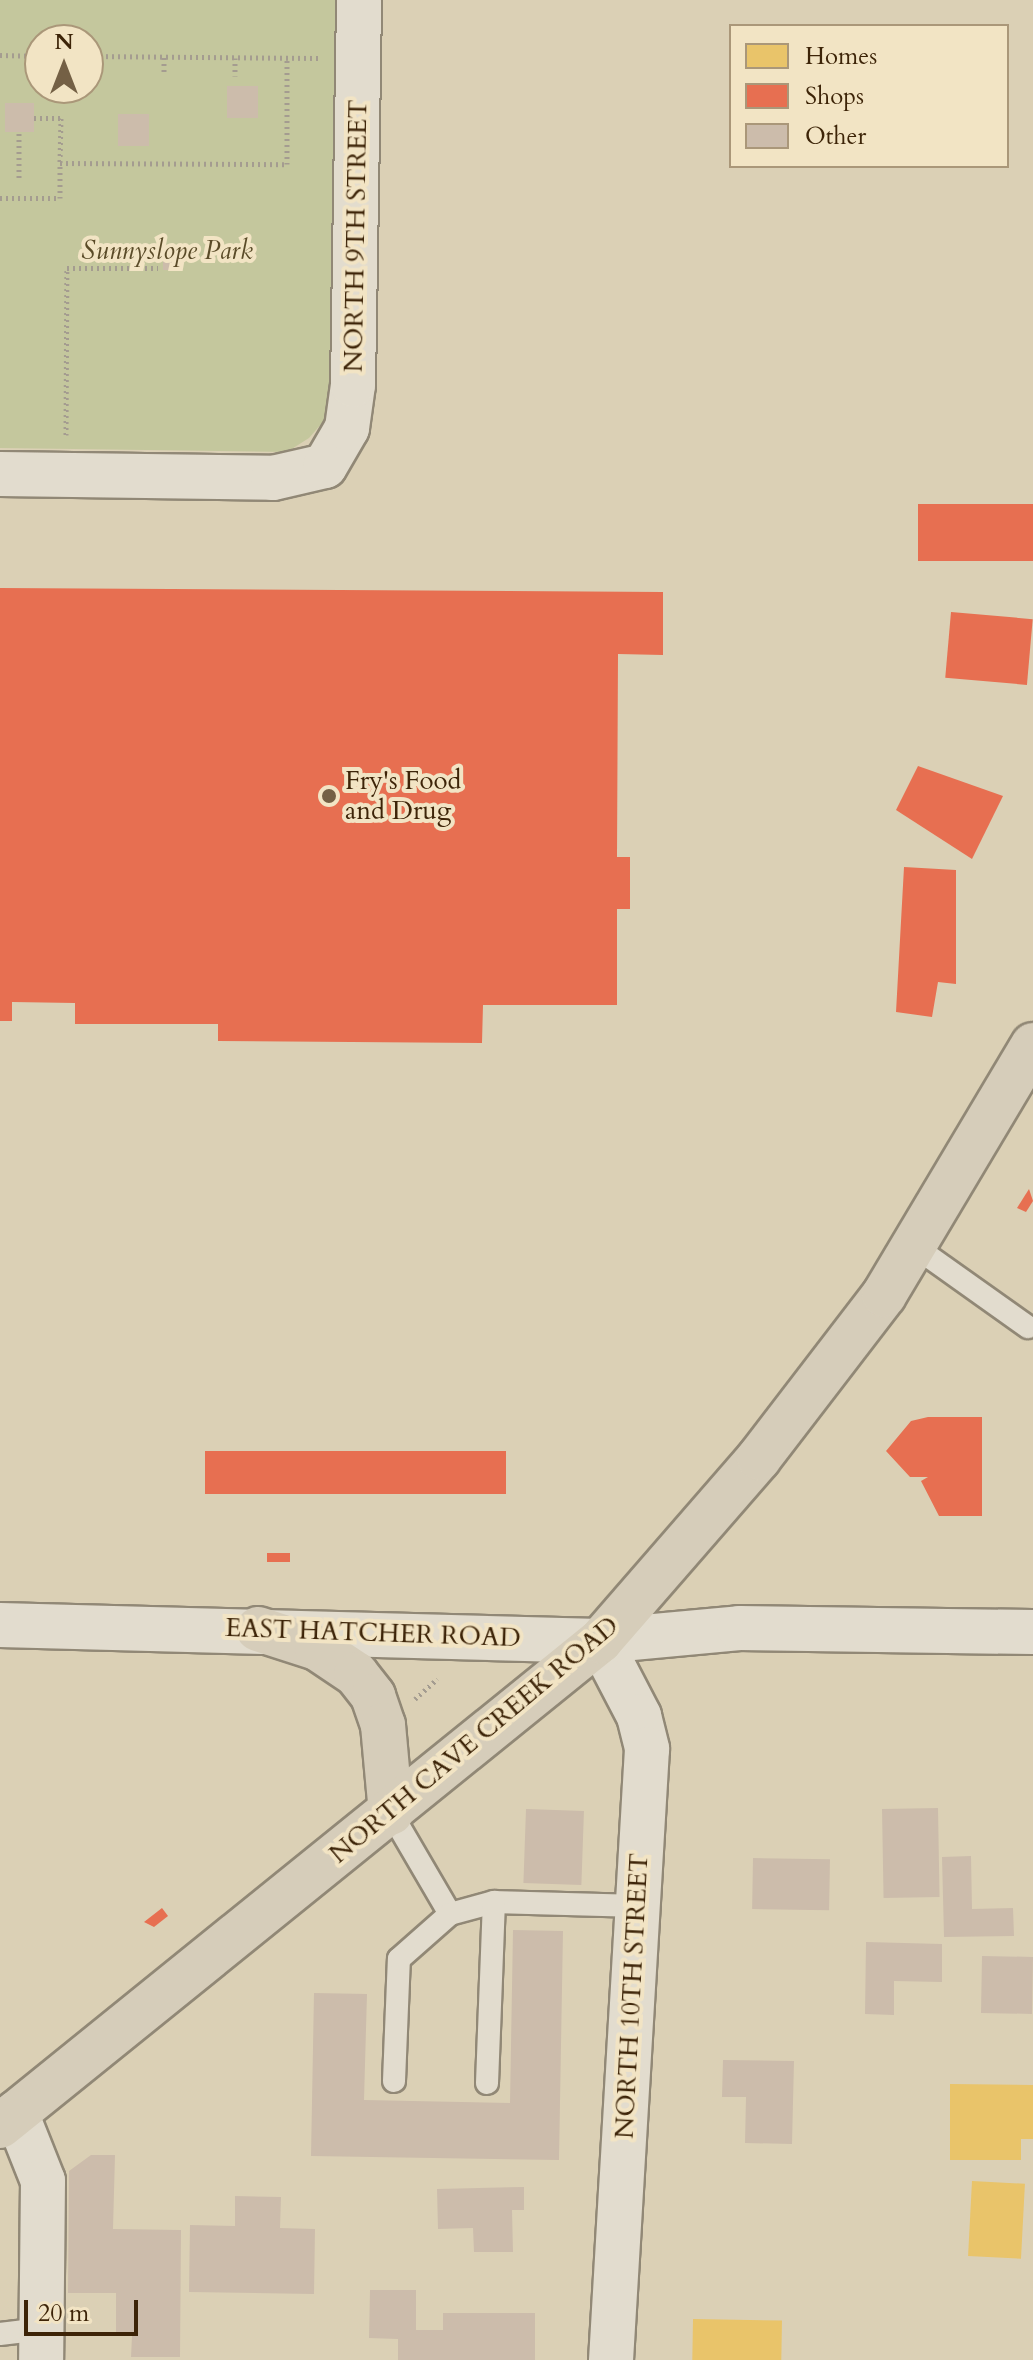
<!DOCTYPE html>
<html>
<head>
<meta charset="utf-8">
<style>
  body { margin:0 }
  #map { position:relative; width:1033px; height:2360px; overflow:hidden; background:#dbd0b5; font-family:Cardo,serif }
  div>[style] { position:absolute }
  .green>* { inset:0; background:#c4c79d }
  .homes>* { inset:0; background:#e9c46a; transform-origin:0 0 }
  .shops>* { inset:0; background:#e76f51; transform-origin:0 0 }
  .building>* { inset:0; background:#ccbcab; transform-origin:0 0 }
  .path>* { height:5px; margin-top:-2.5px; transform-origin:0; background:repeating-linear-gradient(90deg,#a49c90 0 2px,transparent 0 6px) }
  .roads { filter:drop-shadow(2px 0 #918876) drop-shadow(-2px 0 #918876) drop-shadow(0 2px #918876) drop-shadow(0 -2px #918876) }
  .service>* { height:22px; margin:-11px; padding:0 11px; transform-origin:11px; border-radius:11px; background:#e2dcce }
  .minor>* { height:44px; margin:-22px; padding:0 22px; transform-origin:22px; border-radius:22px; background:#e2dcce }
  .tertiary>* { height:44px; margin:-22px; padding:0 22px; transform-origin:22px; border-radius:22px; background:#e2dcce }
  .primary>* { height:44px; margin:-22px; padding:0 22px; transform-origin:22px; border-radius:22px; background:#d6cdba }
  .dots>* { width:22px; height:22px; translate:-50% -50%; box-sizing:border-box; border:4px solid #f2e4c4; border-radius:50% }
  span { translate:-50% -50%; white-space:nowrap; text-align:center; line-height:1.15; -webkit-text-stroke:8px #f2e4c4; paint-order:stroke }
  .street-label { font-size:26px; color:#3d2408 }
  .park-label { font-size:26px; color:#5a4b28; font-style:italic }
  .poi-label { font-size:26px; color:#3d2408 }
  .left { translate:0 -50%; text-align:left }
  .legend { position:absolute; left:729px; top:24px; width:280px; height:144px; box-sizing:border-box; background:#f2e4c4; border:2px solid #aa9779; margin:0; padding:10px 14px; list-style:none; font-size:24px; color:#3d2408 }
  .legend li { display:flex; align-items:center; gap:16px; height:40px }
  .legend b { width:40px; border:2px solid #aa9779 }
  .north { position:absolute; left:24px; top:24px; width:80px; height:80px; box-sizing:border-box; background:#f2e4c4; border:2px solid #aa9779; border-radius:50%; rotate:0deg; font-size:22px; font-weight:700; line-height:32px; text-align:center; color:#3d2408 }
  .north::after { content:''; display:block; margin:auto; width:28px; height:36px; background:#746045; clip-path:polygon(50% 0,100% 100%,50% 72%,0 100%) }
  .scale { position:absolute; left:24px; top:2300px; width:114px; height:36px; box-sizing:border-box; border:4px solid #3d2408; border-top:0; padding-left:10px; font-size:24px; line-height:28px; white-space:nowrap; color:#3d2408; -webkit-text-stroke:6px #f2e4c4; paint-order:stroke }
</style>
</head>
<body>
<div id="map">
  <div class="green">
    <div style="clip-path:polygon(evenodd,0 0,340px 0,330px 414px,309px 438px,287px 452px,0 448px,0 0,40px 40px,88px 40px,88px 88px,40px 88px,40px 40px)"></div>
  </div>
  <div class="homes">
    <div style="clip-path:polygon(950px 2084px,1033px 2085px,1033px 2139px,1021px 2139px,1021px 2160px,950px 2160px)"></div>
    <div style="left:972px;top:2181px;width:53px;height:75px;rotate:3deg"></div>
    <div style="left:693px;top:2319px;width:89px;height:41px;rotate:1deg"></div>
  </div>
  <div class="shops">
    <div style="left:918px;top:504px;width:115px;height:57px"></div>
    <div style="clip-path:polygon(0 588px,663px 592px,663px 655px,618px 654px,617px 857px,630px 857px,630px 909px,617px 909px,617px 1005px,483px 1005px,482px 1043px,218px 1041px,218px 1024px,75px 1024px,75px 1003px,12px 1002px,12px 1021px,0 1021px)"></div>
    <div style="left:951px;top:612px;width:82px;height:66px;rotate:5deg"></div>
    <div style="clip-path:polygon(918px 766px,1003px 796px,972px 859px,896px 810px)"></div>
    <div style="clip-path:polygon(904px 867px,956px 870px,956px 984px,938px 982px,932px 1017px,896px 1012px)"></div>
    <div style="clip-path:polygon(1029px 1189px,1033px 1201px,1026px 1212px,1017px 1208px)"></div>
    <div style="clip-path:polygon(928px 1417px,982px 1417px,982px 1516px,939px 1516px,921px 1481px,928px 1477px,910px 1477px,886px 1451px,911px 1421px)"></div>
    <div style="left:205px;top:1451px;width:301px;height:43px"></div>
    <div style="left:267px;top:1553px;width:23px;height:9px"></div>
    <div style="clip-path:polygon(162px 1908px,168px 1916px,154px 1927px,144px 1922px)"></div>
  </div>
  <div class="building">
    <div style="left:227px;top:86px;width:31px;height:32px"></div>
    <div style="left:5px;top:103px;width:29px;height:29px"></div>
    <div style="left:118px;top:114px;width:31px;height:32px"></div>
    <div style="left:163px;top:255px;width:16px;height:15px"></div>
    <div style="left:938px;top:1808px;width:89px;height:56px;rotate:89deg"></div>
    <div style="left:526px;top:1809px;width:58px;height:74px;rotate:2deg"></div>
    <div style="clip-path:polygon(971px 1856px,972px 1909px,1013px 1908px,1014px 1936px,944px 1937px,942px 1857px)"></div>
    <div style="left:753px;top:1858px;width:77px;height:51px;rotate:1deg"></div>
    <div style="clip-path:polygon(513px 1930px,563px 1931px,559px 2160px,311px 2156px,314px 1993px,367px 1994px,364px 2100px,510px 2103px)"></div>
    <div style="clip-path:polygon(866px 1942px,942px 1944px,942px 1982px,894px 1981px,894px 2015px,865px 2014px)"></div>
    <div style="left:982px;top:1956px;width:51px;height:57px;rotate:1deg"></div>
    <div style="clip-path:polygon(723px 2060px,794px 2061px,792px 2144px,745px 2143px,746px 2097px,722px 2097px)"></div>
    <div style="clip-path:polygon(91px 2155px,115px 2155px,113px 2229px,181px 2230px,180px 2357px,131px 2357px,132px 2336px,116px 2336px,116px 2293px,68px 2293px,69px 2171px)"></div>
    <div style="clip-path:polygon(524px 2187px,524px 2210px,512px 2210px,513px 2252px,474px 2252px,473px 2228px,438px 2229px,437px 2189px)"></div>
    <div style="clip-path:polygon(235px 2196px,281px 2197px,280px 2228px,315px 2229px,314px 2294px,189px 2292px,190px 2225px,235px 2226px)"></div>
    <div style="clip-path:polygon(370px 2290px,416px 2290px,416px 2330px,443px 2330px,443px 2313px,535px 2313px,535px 2360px,398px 2360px,398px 2339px,369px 2338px)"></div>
  </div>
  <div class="path">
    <div style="left:0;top:55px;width:40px;rotate:1.4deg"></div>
    <div style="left:88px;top:56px;width:230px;rotate:0.5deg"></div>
    <div style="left:164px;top:57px;width:18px;rotate:90deg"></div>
    <div style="left:235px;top:58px;width:18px;rotate:90deg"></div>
    <div style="left:34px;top:118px;width:27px"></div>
    <div style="left:61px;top:118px;width:45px;rotate:91.3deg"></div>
    <div style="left:19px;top:178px;width:46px;rotate:-90deg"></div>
    <div style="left:0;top:198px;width:60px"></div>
    <div style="left:60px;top:198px;width:35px;rotate:-90deg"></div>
    <div style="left:60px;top:163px;width:227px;rotate:0.3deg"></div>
    <div style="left:287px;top:164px;width:106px;rotate:-90deg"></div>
    <div style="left:66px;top:435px;width:167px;rotate:-89.7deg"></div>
    <div style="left:67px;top:268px;width:91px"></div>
    <div style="left:415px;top:1699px;width:30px;rotate:-42deg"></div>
  </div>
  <div class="roads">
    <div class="service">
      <div style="left:914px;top:1246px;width:140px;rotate:35.4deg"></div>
      <div style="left:391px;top:1813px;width:117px;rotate:59.7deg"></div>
      <div style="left:450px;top:1914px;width:46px;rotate:-15.3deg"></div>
      <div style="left:494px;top:1902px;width:144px;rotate:1.6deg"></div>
      <div style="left:394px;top:2081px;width:122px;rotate:-87.7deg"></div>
      <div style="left:399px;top:1959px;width:68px;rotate:-41.4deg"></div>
      <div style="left:487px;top:2083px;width:181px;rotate:-87.8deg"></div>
      <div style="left:0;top:2334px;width:42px;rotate:-6.8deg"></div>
    </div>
    <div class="minor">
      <div style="left:0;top:474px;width:273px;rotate:0.8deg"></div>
      <div style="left:273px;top:478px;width:53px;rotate:-13deg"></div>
      <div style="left:325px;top:466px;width:44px;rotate:-59.9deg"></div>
      <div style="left:347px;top:428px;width:43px;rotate:-82.1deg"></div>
      <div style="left:353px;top:385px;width:385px;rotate:-89.1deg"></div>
      <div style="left:600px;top:1641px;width:85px;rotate:62.5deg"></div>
      <div style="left:639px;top:1716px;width:34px;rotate:76deg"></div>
      <div style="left:647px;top:1749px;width:612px;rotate:93.37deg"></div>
      <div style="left:16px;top:2113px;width:73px;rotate:68.3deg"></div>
      <div style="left:43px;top:2181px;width:179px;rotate:90.6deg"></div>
    </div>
    <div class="tertiary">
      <div style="left:0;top:1625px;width:600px;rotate:1.53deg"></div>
      <div style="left:600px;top:1641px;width:140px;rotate:-5.3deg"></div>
      <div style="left:739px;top:1628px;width:294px;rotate:0.8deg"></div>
    </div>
    <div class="primary">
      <div style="left:258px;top:1629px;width:62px;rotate:17.9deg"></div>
      <div style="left:317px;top:1648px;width:47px;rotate:33.7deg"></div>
      <div style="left:356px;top:1674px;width:28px;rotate:52deg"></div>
      <div style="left:373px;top:1696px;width:31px;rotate:71deg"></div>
      <div style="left:383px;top:1725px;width:88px;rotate:84.8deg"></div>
      <div style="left:0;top:2126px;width:772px;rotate:-38.95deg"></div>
      <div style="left:600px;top:1641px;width:242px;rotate:-49deg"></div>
      <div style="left:759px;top:1458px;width:205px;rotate:-52.5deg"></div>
      <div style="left:884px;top:1295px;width:291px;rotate:-59.2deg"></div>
    </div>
  </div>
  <div class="dots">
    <div style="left:329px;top:796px;background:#746045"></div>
  </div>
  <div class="street-label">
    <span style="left:356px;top:236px;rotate:-89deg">NORTH 9TH STREET</span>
    <span style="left:373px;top:1633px;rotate:2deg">EAST HATCHER ROAD</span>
    <span style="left:474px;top:1740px;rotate:-40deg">NORTH CAVE CREEK ROAD</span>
    <span style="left:632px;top:1996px;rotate:-87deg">NORTH 10TH STREET</span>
  </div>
  <div class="park-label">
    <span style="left:167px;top:251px">Sunnyslope Park</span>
  </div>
  <div class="poi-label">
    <span class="left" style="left:345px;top:796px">Fry's Food<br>and Drug</span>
  </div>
  <ul class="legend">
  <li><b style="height:22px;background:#e9c46a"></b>Homes</li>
  <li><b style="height:22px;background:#e76f51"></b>Shops</li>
  <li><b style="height:22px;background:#ccbcab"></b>Other</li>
  </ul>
  <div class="north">N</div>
  <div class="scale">20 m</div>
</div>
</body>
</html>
